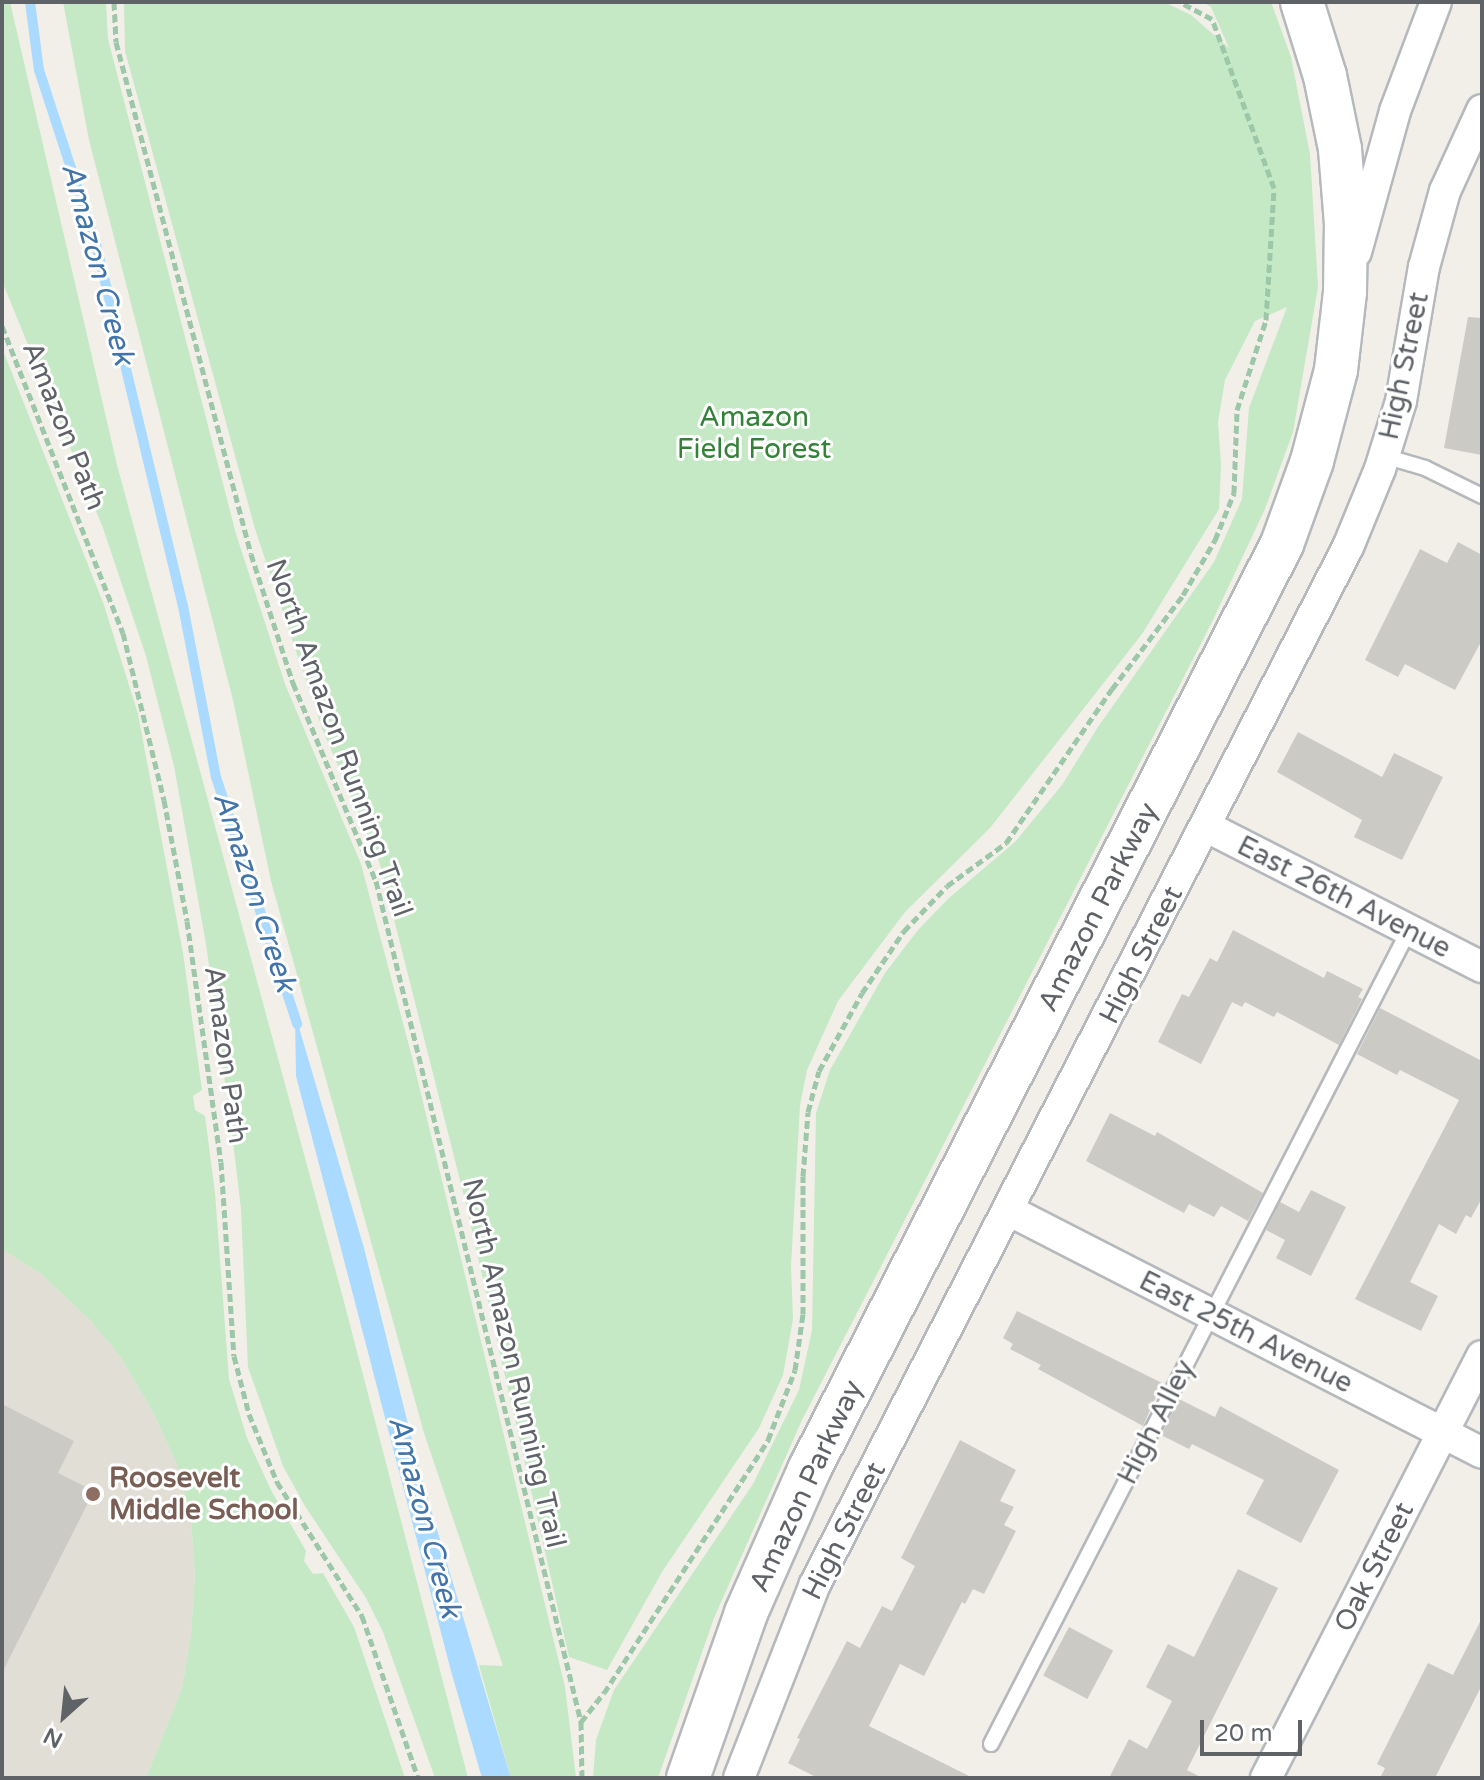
<!DOCTYPE html>
<html>
<head>
<meta charset="utf-8">
<style>
  body { margin:0 }
  #map { position:relative; width:1484px; height:1780px; overflow:hidden; background:#f1efe8; font-family:"Varela Round",sans-serif }
  div>[style] { position:absolute }
  .education>* { inset:0; background:#e1ded6 }
  .green>* { inset:0; background:#c5e8c5 }
  .water>* { inset:0; background:#aadaff }
  .stream>* { height:10px; margin:-5px; padding:0 5px; transform-origin:5px; border-radius:5px; background:#aadaff }
  .building>* { inset:0; background:#cccac5; transform-origin:0 0 }
  .path>* { height:5px; margin-top:-2.5px; transform-origin:0; background:repeating-linear-gradient(90deg,#9cc7a9 0 8px,transparent 0 12px) }
  .roads { filter:drop-shadow(2px 0 #b5b8bc) drop-shadow(-2px 0 #b5b8bc) drop-shadow(0 2px #b5b8bc) drop-shadow(0 -2px #b5b8bc) }
  .lane>* { height:14px; margin:-7px; padding:0 7px; transform-origin:7px; border-radius:7px; background:#fff }
  .street>* { height:30px; margin:-15px; padding:0 15px; transform-origin:15px; border-radius:15px; background:#fff }
  .secondary>* { height:42px; margin:-21px; padding:0 21px; transform-origin:21px; border-radius:21px; background:#fff }
  .dots>* { width:22px; height:22px; translate:-50% -50%; box-sizing:border-box; border:4px solid #fff; border-radius:50% }
  span { translate:-50% -50%; white-space:nowrap; text-align:center; line-height:1.15; -webkit-text-stroke:6px #fff; paint-order:stroke }
  .street-label { font-size:28px; color:#5f6368 }
  .park-label { font-size:28px; color:#348238 }
  .education-label { font-size:28px; color:#785e54; font-weight:700 }
  .left { translate:0 -50%; text-align:left }
  .water-label { font-size:30px; color:#4174aa; font-style:italic }
  .frame { position:absolute; inset:0; border:4px solid #5f6368; pointer-events:none }
  .north { position:absolute; left:24px; top:1676px; width:80px; height:80px; -webkit-text-stroke:6px #fff; paint-order:stroke; rotate:207deg; font-size:22px; font-weight:700; line-height:32px; text-align:center; color:#5f6368 }
  .north::after { content:''; display:block; margin:auto; width:28px; height:36px; background:#5f6368; clip-path:polygon(50% 0,100% 100%,50% 72%,0 100%) }
  .scale { position:absolute; left:1200px; top:1720px; width:102px; height:36px; box-sizing:border-box; border:4px solid #5f6368; border-top:0; padding-left:10px; font-size:24px; line-height:28px; white-space:nowrap; color:#5f6368; -webkit-text-stroke:6px #fff; paint-order:stroke }
</style>
</head>
<body>
<div id="map">
  <div class="education">
    <div style="clip-path:polygon(2px 1249px,41px 1274px,90px 1320px,119px 1355px,153px 1412px,178px 1467px,191px 1521px,195px 1575px,191px 1635px,182px 1688px,146px 1778px,2px 1778px)"></div>
  </div>
  <div class="green">
    <div style="clip-path:polygon(2px 2px,10px 2px,117px 465px,343px 1298px,468px 1778px,435px 1778px,383px 1632px,366px 1598px,305px 1506px,283px 1466px,248px 1367px,241px 1209px,233px 1141px,206px 944px,174px 766px,146px 656px,103px 528px,2px 281px)"></div>
    <div style="clip-path:polygon(63px 2px,106px 2px,108px 39px,236px 534px,285px 684px,361px 864px,413px 1061px,565px 1687px,576px 1778px,511px 1778px,479px 1665px,503px 1666px,424px 1433px,271px 881px,233px 700px,89px 140px)"></div>
    <div style="clip-path:polygon(124px 2px,1164px 2px,1191px 15px,1229px 48px,1211px 7px,1203px 2px,1271px 2px,1291px 57px,1310px 154px,1318px 287px,1293px 432px,1265px 509px,1211px 624px,802px 1420px,714px 1618px,658px 1778px,593px 1778px,596px 1740px,614px 1690px,753px 1484px,799px 1390px,812px 1330px,816px 1113px,830px 1070px,885px 973px,918px 930px,949px 898px,1015px 842px,1062px 785px,1098px 727px,1214px 562px,1242px 499px,1249px 408px,1287px 307px,1255px 321px,1225px 380px,1218px 422px,1221px 465px,1219px 509px,1142px 634px,990px 828px,905px 912px,838px 1001px,807px 1070px,800px 1105px,791px 1266px,793px 1319px,783px 1375px,759px 1428px,662px 1572px,607px 1670px,569px 1657px,465px 1200px,380px 864px,323px 731px,255px 529px,125px 51px)"></div>
    <div style="clip-path:polygon(2px 348px,104px 605px,138px 714px,183px 953px,202px 1090px,193px 1096px,195px 1110px,205px 1116px,215px 1193px,229px 1379px,247px 1438px,271px 1490px,306px 1551px,304px 1561px,313px 1574px,323px 1573px,354px 1627px,405px 1778px,146px 1778px,182px 1688px,191px 1635px,195px 1575px,191px 1521px,178px 1467px,153px 1412px,119px 1355px,90px 1320px,41px 1274px,2px 1249px)"></div>
  </div>
  <div class="water">
    <div style="clip-path:polygon(295px 1014px,364px 1248px,421px 1476px,511px 1778px,482px 1778px,451px 1671px,296px 1076px)"></div>
  </div>
  <div class="stream">
    <div style="left:30px;top:2px;width:69px;rotate:82.5deg"></div>
    <div style="left:39px;top:70px;width:183px;rotate:71.9deg"></div>
    <div style="left:96px;top:244px;width:372px;rotate:76.5deg"></div>
    <div style="left:183px;top:606px;width:174px;rotate:79.1deg"></div>
    <div style="left:216px;top:777px;width:260px;rotate:71.8deg"></div>
  </div>
  <div class="building">
    <div style="clip-path:polygon(1468px 317px,1482px 318px,1482px 455px,1444px 448px)"></div>
    <div style="clip-path:polygon(1458px 542px,1482px 555px,1482px 640px,1455px 690px,1405px 664px,1398px 677px,1365px 660px,1420px 549px,1447px 563px)"></div>
    <div style="clip-path:polygon(1298px 732px,1382px 777px,1394px 753px,1443px 777px,1402px 860px,1354px 837px,1362px 820px,1277px 772px)"></div>
    <div style="clip-path:polygon(1233px 930px,1324px 978px,1327px 971px,1363px 989px,1358px 997px,1362px 999px,1339px 1045px,1277px 1012px,1274px 1017px,1245px 1002px,1242px 1007px,1232px 1002px,1201px 1064px,1158px 1042px,1182px 994px,1189px 997px,1210px 958px,1217px 962px)"></div>
    <div style="clip-path:polygon(1380px 1008px,1480px 1060px,1482px 1055px,1482px 1198px,1471px 1218px,1466px 1215px,1456px 1234px,1439px 1224px,1410px 1282px,1438px 1296px,1421px 1331px,1355px 1299px,1459px 1100px,1400px 1070px,1397px 1075px,1357px 1054px)"></div>
    <div style="clip-path:polygon(1110px 1113px,1155px 1136px,1157px 1132px,1263px 1193px,1248px 1221px,1221px 1206px,1214px 1217px,1189px 1204px,1184px 1213px,1086px 1161px)"></div>
    <div style="clip-path:polygon(1311px 1190px,1346px 1207px,1311px 1276px,1276px 1258px,1285px 1240px,1266px 1230px,1280px 1202px,1299px 1212px)"></div>
    <div style="clip-path:polygon(1017px 1311px,1162px 1383px,1143px 1426px,1038px 1369px,1041px 1365px,1010px 1349px,1013px 1344px,1003px 1338px)"></div>
    <div style="clip-path:polygon(1179px 1399px,1215px 1417px,1220px 1406px,1339px 1470px,1301px 1543px,1246px 1514px,1264px 1480px,1192px 1444px,1189px 1449px,1161px 1435px)"></div>
    <div style="clip-path:polygon(2px 1404px,74px 1441px,58px 1473px,94px 1491px,2px 1673px)"></div>
    <div style="clip-path:polygon(960px 1440px,1016px 1470px,1000px 1501px,1014px 1507px,1004px 1525px,1016px 1531px,984px 1594px,973px 1589px,965px 1604px,962px 1602px,924px 1676px,900px 1664px,869px 1726px,973px 1778px,818px 1778px,788px 1763px,800px 1739px,797px 1738px,847px 1641px,860px 1648px,882px 1606px,892px 1611px,915px 1566px,901px 1558px)"></div>
    <div style="clip-path:polygon(1238px 1569px,1278px 1588px,1187px 1770px,1202px 1778px,1109px 1778px,1129px 1739px,1147px 1749px,1172px 1701px,1146px 1687px,1168px 1644px,1194px 1657px)"></div>
    <div style="clip-path:polygon(1482px 1618px,1482px 1685px,1435px 1778px,1380px 1778px,1385px 1768px,1377px 1764px,1428px 1663px,1453px 1675px)"></div>
    <div style="left:1069px;top:1627px;width:50px;height:55px;rotate:28deg"></div>
  </div>
  <div class="path">
    <div style="left:114px;top:2px;width:40px;rotate:87.1deg"></div>
    <div style="left:116px;top:42px;width:529px;rotate:75.23deg"></div>
    <div style="left:251px;top:554px;width:136px;rotate:72deg"></div>
    <div style="left:293px;top:683px;width:215px;rotate:67.3deg"></div>
    <div style="left:376px;top:881px;width:866px;rotate:76.3deg"></div>
    <div style="left:581px;top:1722px;width:56px;rotate:89deg"></div>
    <div style="left:2px;top:326px;width:330px;rotate:68.5deg"></div>
    <div style="left:123px;top:633px;width:172px;rotate:76.2deg"></div>
    <div style="left:164px;top:800px;width:123px;rotate:79.2deg"></div>
    <div style="left:187px;top:921px;width:243px;rotate:82deg"></div>
    <div style="left:221px;top:1162px;width:194px;rotate:86.2deg"></div>
    <div style="left:234px;top:1356px;width:60px;rotate:75.5deg"></div>
    <div style="left:249px;top:1414px;width:74px;rotate:67.6deg"></div>
    <div style="left:277px;top:1482px;width:159px;rotate:57.6deg"></div>
    <div style="left:362px;top:1616px;width:171px;rotate:70.9deg"></div>
    <div style="left:581px;top:1722px;width:37px;rotate:-52deg"></div>
    <div style="left:604px;top:1693px;width:302px;rotate:-57deg"></div>
    <div style="left:768px;top:1440px;width:75px;rotate:-68.9deg"></div>
    <div style="left:795px;top:1370px;width:57px;rotate:-81.9deg"></div>
    <div style="left:803px;top:1314px;width:138px;rotate:-90deg"></div>
    <div style="left:803px;top:1176px;width:64px;rotate:-85.5deg"></div>
    <div style="left:808px;top:1112px;width:42px;rotate:-75deg"></div>
    <div style="left:819px;top:1071px;width:89px;rotate:-61.1deg"></div>
    <div style="left:862px;top:993px;width:75px;rotate:-55.9deg"></div>
    <div style="left:904px;top:931px;width:62px;rotate:-46.3deg"></div>
    <div style="left:947px;top:886px;width:73px;rotate:-36.1deg"></div>
    <div style="left:1006px;top:843px;width:187px;rotate:-55.5deg"></div>
    <div style="left:1112px;top:689px;width:118px;rotate:-52.9deg"></div>
    <div style="left:1183px;top:595px;width:64px;rotate:-59.8deg"></div>
    <div style="left:1215px;top:540px;width:51px;rotate:-68deg"></div>
    <div style="left:1234px;top:493px;width:83px;rotate:-87.9deg"></div>
    <div style="left:1237px;top:410px;width:95px;rotate:-72.1deg"></div>
    <div style="left:1266px;top:320px;width:132px;rotate:-86.5deg"></div>
    <div style="left:1274px;top:188px;width:180px;rotate:-110.1deg"></div>
    <div style="left:1212px;top:19px;width:36px;rotate:-152deg"></div>
  </div>
  <div class="roads">
    <div class="lane">
      <div style="left:1384px;top:456px;width:43px;rotate:16.3deg"></div>
      <div style="left:1425px;top:468px;width:64px;rotate:26.2deg"></div>
      <div style="left:991px;top:1744px;width:915px;rotate:-62.82deg"></div>
    </div>
    <div class="street">
      <div style="left:1356px;top:252px;width:146px;rotate:-74.5deg"></div>
      <div style="left:1395px;top:111px;width:116px;rotate:-69.4deg"></div>
      <div style="left:1207px;top:827px;width:309px;rotate:27deg"></div>
      <div style="left:1010px;top:1211px;width:530px;rotate:27.14deg"></div>
      <div style="left:739px;top:1778px;width:208px;rotate:-68.6deg"></div>
      <div style="left:815px;top:1584px;width:1166px;rotate:-62.8deg"></div>
      <div style="left:1348px;top:547px;width:84px;rotate:-67.7deg"></div>
      <div style="left:1380px;top:469px;width:71px;rotate:-72.8deg"></div>
      <div style="left:1401px;top:401px;width:136px;rotate:-80.3deg"></div>
      <div style="left:1424px;top:267px;width:79px;rotate:-74.6deg"></div>
      <div style="left:1445px;top:191px;width:89px;rotate:-65.4deg"></div>
      <div style="left:1266px;top:1778px;width:474px;rotate:-62.9deg"></div>
    </div>
    <div class="secondary">
      <div style="left:688px;top:1778px;width:175px;rotate:-70.6deg"></div>
      <div style="left:746px;top:1613px;width:156px;rotate:-66.2deg"></div>
      <div style="left:809px;top:1470px;width:1040px;rotate:-62.94deg"></div>
      <div style="left:1282px;top:544px;width:88px;rotate:-70.1deg"></div>
      <div style="left:1312px;top:461px;width:94px;rotate:-75.2deg"></div>
      <div style="left:1336px;top:370px;width:79px;rotate:-83.4deg"></div>
      <div style="left:1345px;top:292px;width:68px;rotate:-89.2deg"></div>
      <div style="left:1346px;top:224px;width:75px;rotate:-94.6deg"></div>
      <div style="left:1340px;top:149px;width:75px;rotate:-101.6deg"></div>
      <div style="left:1325px;top:76px;width:77px;rotate:-107.3deg"></div>
    </div>
  </div>
  <div class="dots">
    <div style="left:93px;top:1494px;background:#8d6e63"></div>
  </div>
  <div class="street-label">
    <span style="left:1404px;top:366px;rotate:-78deg">High Street</span>
    <span style="left:64px;top:426px;rotate:68deg">Amazon Path</span>
    <span style="left:339px;top:738px;rotate:70deg">North Amazon Running Trail</span>
    <span style="left:1344px;top:897px;rotate:27deg">East 26th Avenue</span>
    <span style="left:1098px;top:907px;rotate:-63deg">Amazon Parkway</span>
    <span style="left:1141px;top:955px;rotate:-63deg">High Street</span>
    <span style="left:226px;top:1055px;rotate:82deg">Amazon Path</span>
    <span style="left:1246px;top:1332px;rotate:27deg">East 25th Avenue</span>
    <span style="left:514px;top:1363px;rotate:77deg">North Amazon Running Trail</span>
    <span style="left:1156px;top:1422px;rotate:-63deg">High Alley</span>
    <span style="left:806px;top:1486px;rotate:-65deg">Amazon Parkway</span>
    <span style="left:844px;top:1531px;rotate:-63deg">High Street</span>
    <span style="left:1374px;top:1567px;rotate:-63deg">Oak Street</span>
  </div>
  <div class="park-label">
    <span style="left:754px;top:433px">Amazon<br>Field Forest</span>
  </div>
  <div class="education-label">
    <span class="left" style="left:109px;top:1494px">Roosevelt<br>Middle School</span>
  </div>
  <div class="water-label">
    <span style="left:97px;top:264px;rotate:75deg">Amazon Creek</span>
    <span style="left:254px;top:892px;rotate:72deg">Amazon Creek</span>
    <span style="left:424px;top:1517px;rotate:75deg">Amazon Creek</span>
  </div>
  <div class="frame"></div>
  <div class="north">N</div>
  <div class="scale">20 m</div>
</div>
</body>
</html>
